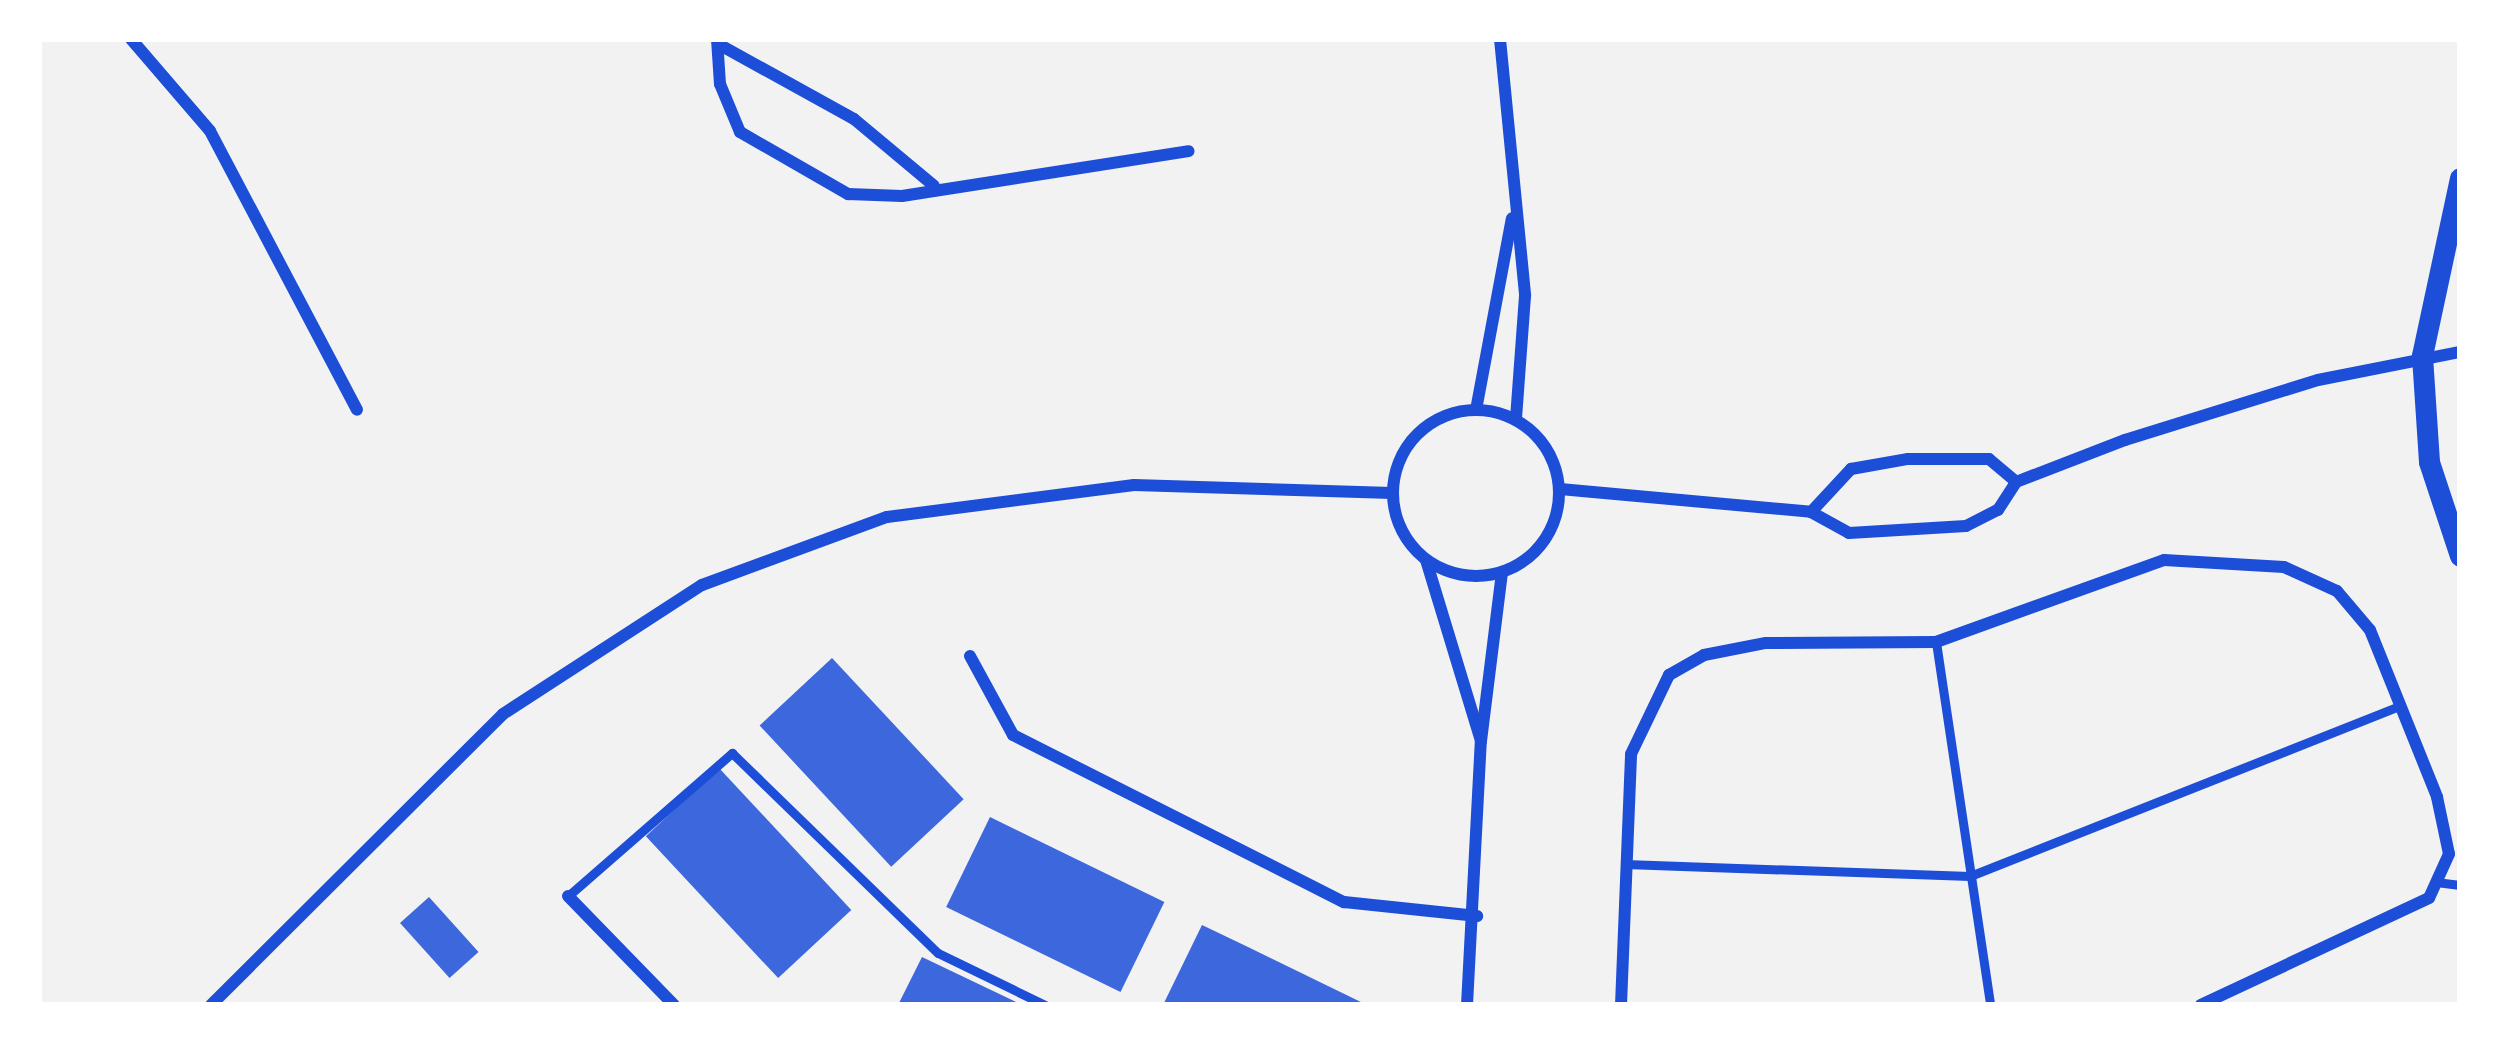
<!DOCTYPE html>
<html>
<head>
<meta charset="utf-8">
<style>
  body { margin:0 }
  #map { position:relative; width:2499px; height:1044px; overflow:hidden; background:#f2f2f2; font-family:Signika,sans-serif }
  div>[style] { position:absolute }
  .building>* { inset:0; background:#3d67dc; transform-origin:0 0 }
  .service>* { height:9px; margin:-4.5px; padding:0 4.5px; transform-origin:4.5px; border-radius:4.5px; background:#1d4ed8 }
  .minor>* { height:12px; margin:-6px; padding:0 6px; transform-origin:6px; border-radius:6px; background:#1d4ed8 }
  .minor>.ring { margin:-6px; padding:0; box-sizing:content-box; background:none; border:12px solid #1d4ed8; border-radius:50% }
  .tertiary>* { height:21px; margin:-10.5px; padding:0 10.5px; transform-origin:10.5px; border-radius:10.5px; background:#1d4ed8 }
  span { translate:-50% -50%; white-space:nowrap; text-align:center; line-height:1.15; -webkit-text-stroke:9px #fff; paint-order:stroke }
  .frame { position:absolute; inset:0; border:42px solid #fff; pointer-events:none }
</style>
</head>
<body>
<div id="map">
  <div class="building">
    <div style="left:832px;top:658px;width:193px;height:99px;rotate:47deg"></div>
    <div style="left:719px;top:768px;width:194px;height:100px;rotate:47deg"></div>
    <div style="left:990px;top:817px;width:194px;height:100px;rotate:26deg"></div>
    <div style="left:429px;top:897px;width:74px;height:39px;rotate:48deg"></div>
    <div style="clip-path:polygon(1202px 925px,1248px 947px,1367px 1005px,1163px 1005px)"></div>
    <div style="clip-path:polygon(922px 957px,1012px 1000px,1022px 1005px,898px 1005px)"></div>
  </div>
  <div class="service">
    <div style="left:1936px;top:642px;width:367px;rotate:81.5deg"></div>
    <div style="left:1625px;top:864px;width:345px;rotate:2deg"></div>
    <div style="left:1970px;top:876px;width:462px;rotate:-21.6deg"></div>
    <div style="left:2436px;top:882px;width:24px;rotate:7deg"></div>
    <div style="left:568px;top:896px;width:218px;rotate:-41.1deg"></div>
    <div style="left:732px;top:753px;width:287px;rotate:44.2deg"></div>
    <div style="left:938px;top:953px;width:119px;rotate:25.9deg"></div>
  </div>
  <div class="minor">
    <div style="left:131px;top:39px;width:121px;rotate:49.3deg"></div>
    <div style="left:210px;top:131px;width:315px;rotate:62.2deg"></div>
    <div style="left:717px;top:39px;width:45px;rotate:86.2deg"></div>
    <div style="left:720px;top:84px;width:52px;rotate:67.4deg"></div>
    <div style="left:740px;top:132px;width:125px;rotate:29.9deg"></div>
    <div style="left:848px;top:194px;width:54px;rotate:2.1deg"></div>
    <div style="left:902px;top:196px;width:290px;rotate:-8.9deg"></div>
    <div style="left:1500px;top:39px;width:258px;rotate:84.4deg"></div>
    <div style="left:1525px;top:296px;width:124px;rotate:94.2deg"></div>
    <div style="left:720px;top:45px;width:153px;rotate:28.9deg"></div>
    <div style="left:854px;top:119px;width:104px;rotate:39.9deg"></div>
    <div style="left:1476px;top:410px;width:195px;rotate:-79.4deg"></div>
    <div class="ring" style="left:1393px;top:410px;width:154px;height:154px"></div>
    <div style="left:1560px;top:489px;width:252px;rotate:5.2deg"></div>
    <div style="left:1811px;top:512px;width:43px;rotate:28.9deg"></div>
    <div style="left:1849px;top:533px;width:117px;rotate:-3.4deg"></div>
    <div style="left:1966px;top:526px;width:36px;rotate:-27deg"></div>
    <div style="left:1998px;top:510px;width:33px;rotate:-57deg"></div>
    <div style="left:2016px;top:482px;width:117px;rotate:-21.1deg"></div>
    <div style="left:2125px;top:440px;width:202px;rotate:-17.3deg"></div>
    <div style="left:2318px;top:380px;width:145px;rotate:-11.2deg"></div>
    <div style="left:1811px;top:512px;width:59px;rotate:-47.1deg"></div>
    <div style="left:1851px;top:469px;width:58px;rotate:-10deg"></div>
    <div style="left:1908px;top:459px;width:81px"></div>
    <div style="left:1989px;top:459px;width:35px;rotate:40deg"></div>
    <div style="left:1426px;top:560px;width:189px;rotate:73.1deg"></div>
    <div style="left:1481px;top:741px;width:169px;rotate:-82.9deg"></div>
    <div style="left:970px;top:656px;width:90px;rotate:61.4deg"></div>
    <div style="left:1013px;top:735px;width:371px;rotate:26.8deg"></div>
    <div style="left:1344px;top:902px;width:134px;rotate:6deg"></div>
    <div style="left:568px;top:896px;width:152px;rotate:45.8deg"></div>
    <div style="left:211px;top:1005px;width:412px;rotate:-44.9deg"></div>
    <div style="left:503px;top:714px;width:237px;rotate:-33deg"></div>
    <div style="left:702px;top:585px;width:197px;rotate:-20.2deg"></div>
    <div style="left:887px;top:517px;width:249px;rotate:-7.4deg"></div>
    <div style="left:1134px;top:485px;width:258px;rotate:1.8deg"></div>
    <div style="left:1467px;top:1005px;width:264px;rotate:-87deg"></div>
    <div style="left:1621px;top:1005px;width:251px;rotate:-87.7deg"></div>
    <div style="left:1631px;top:754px;width:88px;rotate:-64.3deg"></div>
    <div style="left:1669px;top:675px;width:40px;rotate:-29.7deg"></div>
    <div style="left:1704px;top:655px;width:63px;rotate:-11deg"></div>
    <div style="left:1766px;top:643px;width:170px;rotate:-0.3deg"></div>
    <div style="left:1936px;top:642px;width:242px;rotate:-19.8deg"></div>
    <div style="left:2164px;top:560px;width:120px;rotate:3.3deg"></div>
    <div style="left:2284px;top:567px;width:58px;rotate:24.4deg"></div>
    <div style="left:2337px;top:591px;width:51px;rotate:49.8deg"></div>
    <div style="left:2370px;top:630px;width:180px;rotate:68.1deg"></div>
    <div style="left:2437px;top:797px;width:58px;rotate:78.1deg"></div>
    <div style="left:2449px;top:854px;width:48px;rotate:114.4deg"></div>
    <div style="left:2429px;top:898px;width:252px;rotate:154.9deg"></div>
  </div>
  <div class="tertiary">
    <div style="left:2460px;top:178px;width:182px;rotate:102.1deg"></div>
    <div style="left:2422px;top:356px;width:106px;rotate:86.2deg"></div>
    <div style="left:2429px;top:462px;width:99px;rotate:71.7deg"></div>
  </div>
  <div class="frame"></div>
</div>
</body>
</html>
